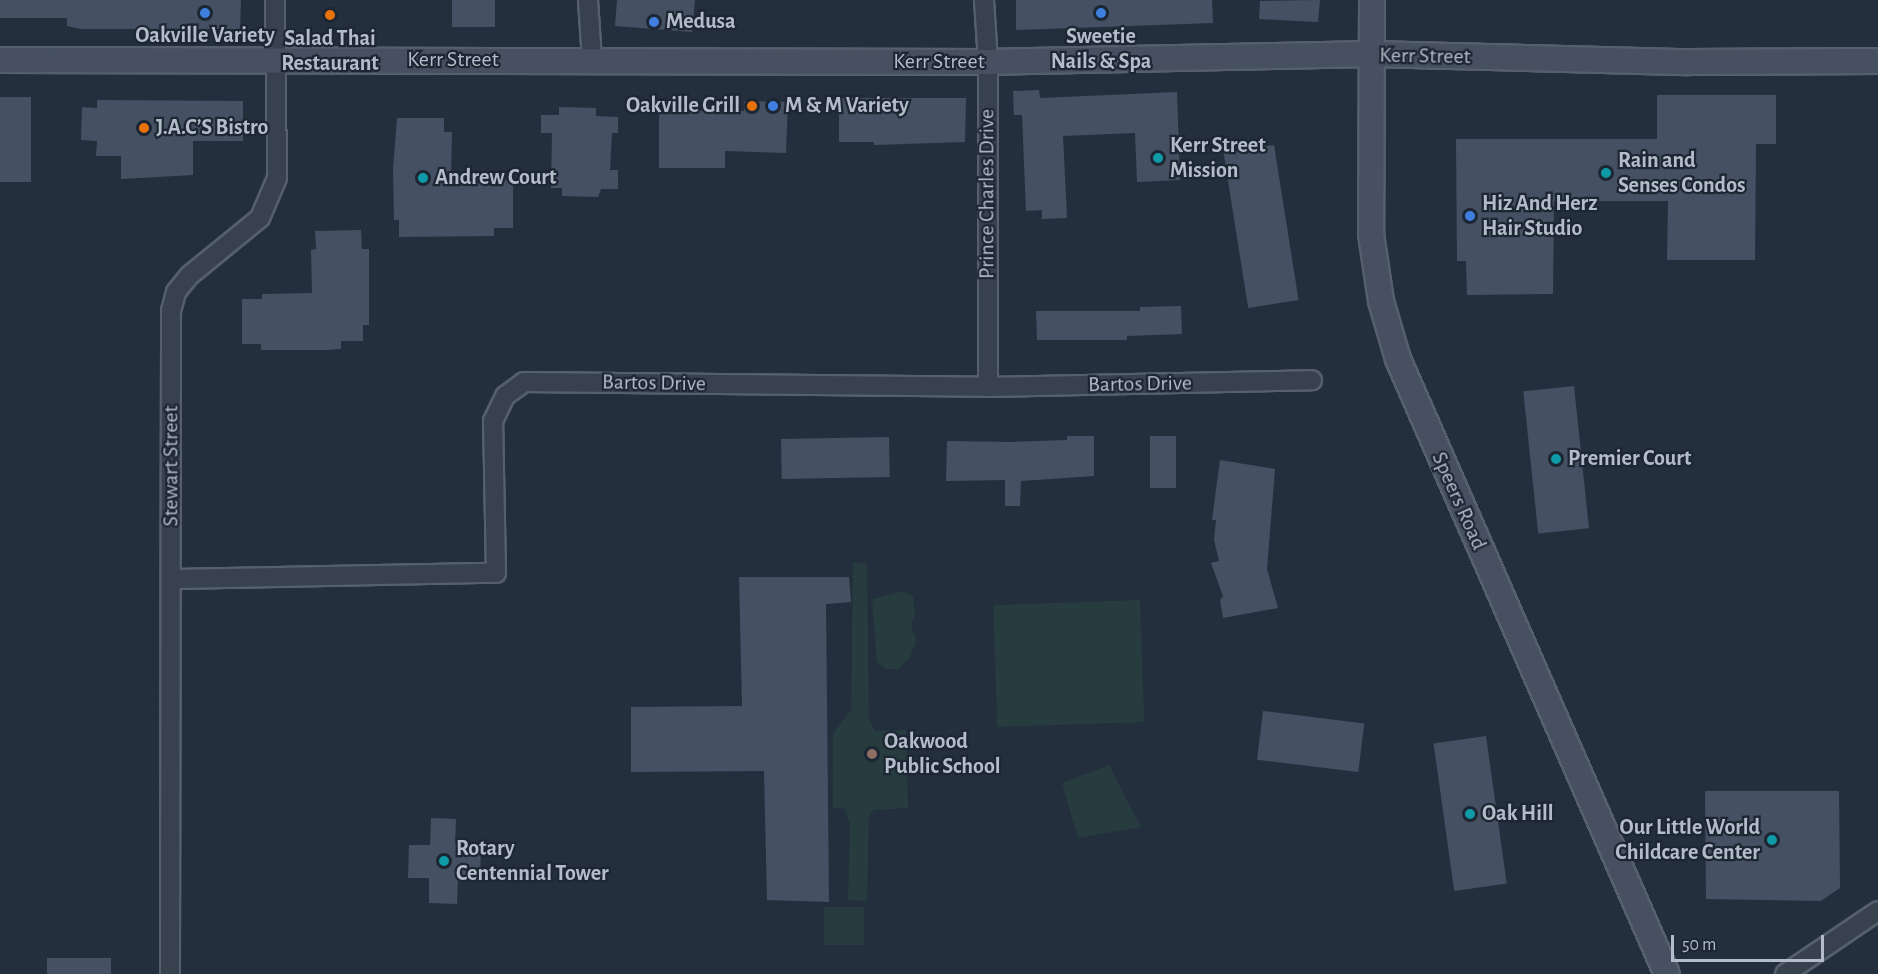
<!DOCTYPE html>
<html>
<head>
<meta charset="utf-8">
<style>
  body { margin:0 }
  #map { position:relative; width:1878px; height:974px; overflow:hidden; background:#242f3e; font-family:"Alegreya Sans",sans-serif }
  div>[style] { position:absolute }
  .green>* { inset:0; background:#263c3f; transform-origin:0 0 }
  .building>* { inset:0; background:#455162; transform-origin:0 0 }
  .roads { filter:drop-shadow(2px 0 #565f6c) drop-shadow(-2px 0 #565f6c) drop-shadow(0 2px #565f6c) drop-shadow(0 -2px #565f6c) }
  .minor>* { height:18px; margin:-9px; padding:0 9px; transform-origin:9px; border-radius:9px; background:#38414e }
  .secondary>* { height:24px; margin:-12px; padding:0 12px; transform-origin:12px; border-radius:12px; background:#465061 }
  .dots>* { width:16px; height:16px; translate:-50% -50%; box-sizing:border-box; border:3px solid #1d2633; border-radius:50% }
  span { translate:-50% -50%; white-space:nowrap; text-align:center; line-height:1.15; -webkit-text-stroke:4.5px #1d2633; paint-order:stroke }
  .poi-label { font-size:22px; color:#b4bcc9; font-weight:700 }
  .left { translate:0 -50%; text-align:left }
  .right { translate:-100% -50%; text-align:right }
  .street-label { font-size:22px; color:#b4bcc9 }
  .scale { position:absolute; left:1671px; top:935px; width:153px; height:27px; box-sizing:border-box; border:3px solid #b4bcc9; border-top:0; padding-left:8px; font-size:18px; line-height:21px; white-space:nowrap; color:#b4bcc9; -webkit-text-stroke:4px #1d2633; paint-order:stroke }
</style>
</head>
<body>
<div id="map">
  <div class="green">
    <div style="clip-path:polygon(853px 562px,867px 564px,869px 720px,875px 731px,906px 730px,908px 808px,874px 810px,869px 816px,867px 901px,848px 900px,850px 823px,845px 809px,833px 808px,833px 734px,851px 710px)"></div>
    <div style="clip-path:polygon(904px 591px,913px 596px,915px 616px,911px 625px,916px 640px,910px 658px,898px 669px,886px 669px,877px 662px,872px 599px)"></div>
    <div style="left:1140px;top:600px;width:122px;height:147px;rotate:88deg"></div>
    <div style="clip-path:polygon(1109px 765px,1141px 827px,1078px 838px,1062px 783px)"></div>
    <div style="left:824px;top:907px;width:40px;height:38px"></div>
  </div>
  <div class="building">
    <div style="clip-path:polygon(0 0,241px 0,240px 29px,81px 29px,67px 26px,67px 18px,0 18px)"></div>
    <div style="left:452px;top:0;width:43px;height:27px"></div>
    <div style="clip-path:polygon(617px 0,695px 0,692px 32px,615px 26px)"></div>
    <div style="clip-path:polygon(1016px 0,1212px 0,1213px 23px,1016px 30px)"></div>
    <div style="clip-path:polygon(1320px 0,1318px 22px,1259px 19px,1260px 1px)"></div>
    <div style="clip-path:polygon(1039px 90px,1040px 98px,1177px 92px,1180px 180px,1137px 182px,1135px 133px,1063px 136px,1067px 218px,1042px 219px,1042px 210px,1026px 211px,1022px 115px,1014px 115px,1013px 91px)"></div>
    <div style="clip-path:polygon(1657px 95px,1776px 95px,1776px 144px,1756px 144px,1755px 260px,1667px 260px,1668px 201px,1554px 201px,1553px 294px,1467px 295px,1466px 261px,1457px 261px,1456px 139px,1657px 139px)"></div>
    <div style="left:0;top:97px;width:31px;height:85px"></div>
    <div style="clip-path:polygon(839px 98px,966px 98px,965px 142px,874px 145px,874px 142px,839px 142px)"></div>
    <div style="clip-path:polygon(97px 100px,243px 101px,243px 141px,193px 141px,193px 175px,121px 179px,121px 156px,96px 156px,97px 141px,81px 140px,82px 107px,97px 108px)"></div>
    <div style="clip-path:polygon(744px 101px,788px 102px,786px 153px,725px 151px,725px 168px,659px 168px,659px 111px,744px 111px)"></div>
    <div style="clip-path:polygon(559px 107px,596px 108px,596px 116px,618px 117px,618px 133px,612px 133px,610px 170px,618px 170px,618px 189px,601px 189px,598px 197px,562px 196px,562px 188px,551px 188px,552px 133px,541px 133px,541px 115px,559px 115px)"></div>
    <div style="clip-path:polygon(397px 118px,444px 118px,444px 132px,452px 132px,451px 175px,492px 175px,492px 180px,513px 180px,513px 228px,494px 228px,494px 236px,399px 237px,399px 220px,394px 220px,393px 169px)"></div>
    <div style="left:1274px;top:145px;width:157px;height:51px;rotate:81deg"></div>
    <div style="clip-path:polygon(361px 230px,362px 249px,369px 249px,369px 325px,363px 325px,363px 341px,341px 341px,341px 349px,326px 350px,261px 350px,261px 344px,242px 344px,242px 299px,262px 299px,262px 294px,312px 293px,311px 250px,316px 249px,315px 231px)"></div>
    <div style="clip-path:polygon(1181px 306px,1182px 334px,1127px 336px,1127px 340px,1037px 340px,1036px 311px,1140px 311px,1140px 307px)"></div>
    <div style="left:1574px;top:386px;width:143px;height:51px;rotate:84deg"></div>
    <div style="clip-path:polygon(1067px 436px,1094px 436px,1094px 476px,1021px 481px,1020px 506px,1005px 506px,1005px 480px,946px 481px,947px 441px,1012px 442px,1067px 440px)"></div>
    <div style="left:1150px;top:436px;width:26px;height:52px"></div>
    <div style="left:889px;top:437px;width:40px;height:108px;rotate:89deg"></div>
    <div style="clip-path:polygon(1220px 460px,1275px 469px,1267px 569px,1278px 608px,1223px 618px,1220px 600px,1223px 596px,1211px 563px,1219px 561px,1214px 540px,1216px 520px,1212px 520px)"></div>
    <div style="clip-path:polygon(739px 577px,849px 577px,851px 602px,826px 604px,829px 902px,767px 900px,764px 771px,631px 772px,631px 707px,742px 706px)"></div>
    <div style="left:1263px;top:711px;width:102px;height:49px;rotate:7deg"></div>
    <div style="left:1486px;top:736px;width:149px;height:53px;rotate:82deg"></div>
    <div style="clip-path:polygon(1705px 791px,1839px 791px,1840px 888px,1821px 901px,1706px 899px)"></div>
    <div style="clip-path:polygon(431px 818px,456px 819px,455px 843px,481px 843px,480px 878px,458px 877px,457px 904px,429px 903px,429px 878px,408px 878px,409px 845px,430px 845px)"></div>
    <div style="left:111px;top:958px;width:16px;height:64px;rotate:90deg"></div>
  </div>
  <div class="roads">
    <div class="minor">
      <div style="left:588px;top:0;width:60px;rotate:86.2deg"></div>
      <div style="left:984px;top:0;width:62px;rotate:86.3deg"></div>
      <div style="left:988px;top:62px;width:325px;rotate:90deg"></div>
      <div style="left:172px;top:579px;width:324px;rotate:-1.1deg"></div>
      <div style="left:496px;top:573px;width:152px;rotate:-91.1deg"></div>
      <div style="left:493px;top:421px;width:28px;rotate:-64deg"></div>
      <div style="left:505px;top:396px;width:24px;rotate:-36deg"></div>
      <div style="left:524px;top:382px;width:464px;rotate:0.6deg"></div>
      <div style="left:988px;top:387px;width:324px;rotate:-1.2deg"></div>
      <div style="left:170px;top:974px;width:663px;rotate:-89.91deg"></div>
      <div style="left:171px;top:311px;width:20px;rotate:-75deg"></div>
      <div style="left:176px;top:292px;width:22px;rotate:-51deg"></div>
      <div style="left:190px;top:275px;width:90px;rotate:-39.2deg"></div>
      <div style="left:260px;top:218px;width:43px;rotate:-67deg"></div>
      <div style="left:277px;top:178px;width:178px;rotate:-90.6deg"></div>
      <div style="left:1785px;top:974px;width:112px;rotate:-34.1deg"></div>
    </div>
    <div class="secondary">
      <div style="left:1372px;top:0;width:234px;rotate:90.2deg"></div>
      <div style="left:1371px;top:234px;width:68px;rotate:81.5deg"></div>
      <div style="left:1381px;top:301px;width:60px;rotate:73.7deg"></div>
      <div style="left:1398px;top:359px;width:671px;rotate:66.38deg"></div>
      <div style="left:0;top:60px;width:988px;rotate:0.12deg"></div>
      <div style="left:988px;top:62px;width:384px;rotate:-1.2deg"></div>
      <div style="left:1372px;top:54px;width:316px;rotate:1.5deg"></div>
      <div style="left:1688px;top:62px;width:190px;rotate:-0.3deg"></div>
    </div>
  </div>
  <div class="dots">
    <div style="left:205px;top:13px;background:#3f7fe0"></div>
    <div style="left:1101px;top:13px;background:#3f7fe0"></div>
    <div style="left:330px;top:15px;background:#e8710a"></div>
    <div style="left:654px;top:22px;background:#3f7fe0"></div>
    <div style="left:752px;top:106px;background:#e8710a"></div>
    <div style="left:773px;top:106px;background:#3f7fe0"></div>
    <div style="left:144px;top:128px;background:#e8710a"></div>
    <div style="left:1158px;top:158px;background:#0f9aa8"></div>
    <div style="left:1606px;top:173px;background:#0f9aa8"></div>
    <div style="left:423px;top:178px;background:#0f9aa8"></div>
    <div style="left:1470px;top:216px;background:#3f7fe0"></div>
    <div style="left:1556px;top:459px;background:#0f9aa8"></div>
    <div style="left:872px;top:754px;background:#8d6e63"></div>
    <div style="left:1470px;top:814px;background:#0f9aa8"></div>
    <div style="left:1772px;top:840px;background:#0f9aa8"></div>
    <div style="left:444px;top:861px;background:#0f9aa8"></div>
  </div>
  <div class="poi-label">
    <span class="left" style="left:666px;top:22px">Medusa</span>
    <span style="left:205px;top:36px">Oakville Variety</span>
    <span style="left:1101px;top:49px">Sweetie<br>Nails &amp; Spa</span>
    <span style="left:330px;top:51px">Salad Thai<br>Restaurant</span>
    <span class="right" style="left:740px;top:106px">Oakville Grill</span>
    <span class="left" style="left:785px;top:106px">M &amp; M Variety</span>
    <span class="left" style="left:156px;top:128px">J.A.C’S Bistro</span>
    <span class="left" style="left:1170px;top:158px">Kerr Street<br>Mission</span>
    <span class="left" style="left:1618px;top:173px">Rain and<br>Senses Condos</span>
    <span class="left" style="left:435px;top:178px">Andrew Court</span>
    <span class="left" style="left:1482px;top:216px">Hiz And Herz<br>Hair Studio</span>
    <span class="left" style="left:1568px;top:459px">Premier Court</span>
    <span class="left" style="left:884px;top:754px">Oakwood<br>Public School</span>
    <span class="left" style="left:1482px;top:814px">Oak Hill</span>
    <span class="right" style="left:1760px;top:840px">Our Little World<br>Childcare Center</span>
    <span class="left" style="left:456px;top:861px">Rotary<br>Centennial Tower</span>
  </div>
  <div class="street-label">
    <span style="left:1425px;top:56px;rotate:1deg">Kerr Street</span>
    <span style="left:453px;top:60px">Kerr Street</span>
    <span style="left:939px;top:62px">Kerr Street</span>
    <span style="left:987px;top:194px;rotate:-90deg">Prince Charles Drive</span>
    <span style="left:654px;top:383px;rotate:1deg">Bartos Drive</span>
    <span style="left:1140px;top:384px;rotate:-1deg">Bartos Drive</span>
    <span style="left:171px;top:466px;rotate:-90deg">Stewart Street</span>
    <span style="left:1459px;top:501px;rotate:66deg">Speers Road</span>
  </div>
  <div class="scale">50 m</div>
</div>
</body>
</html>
